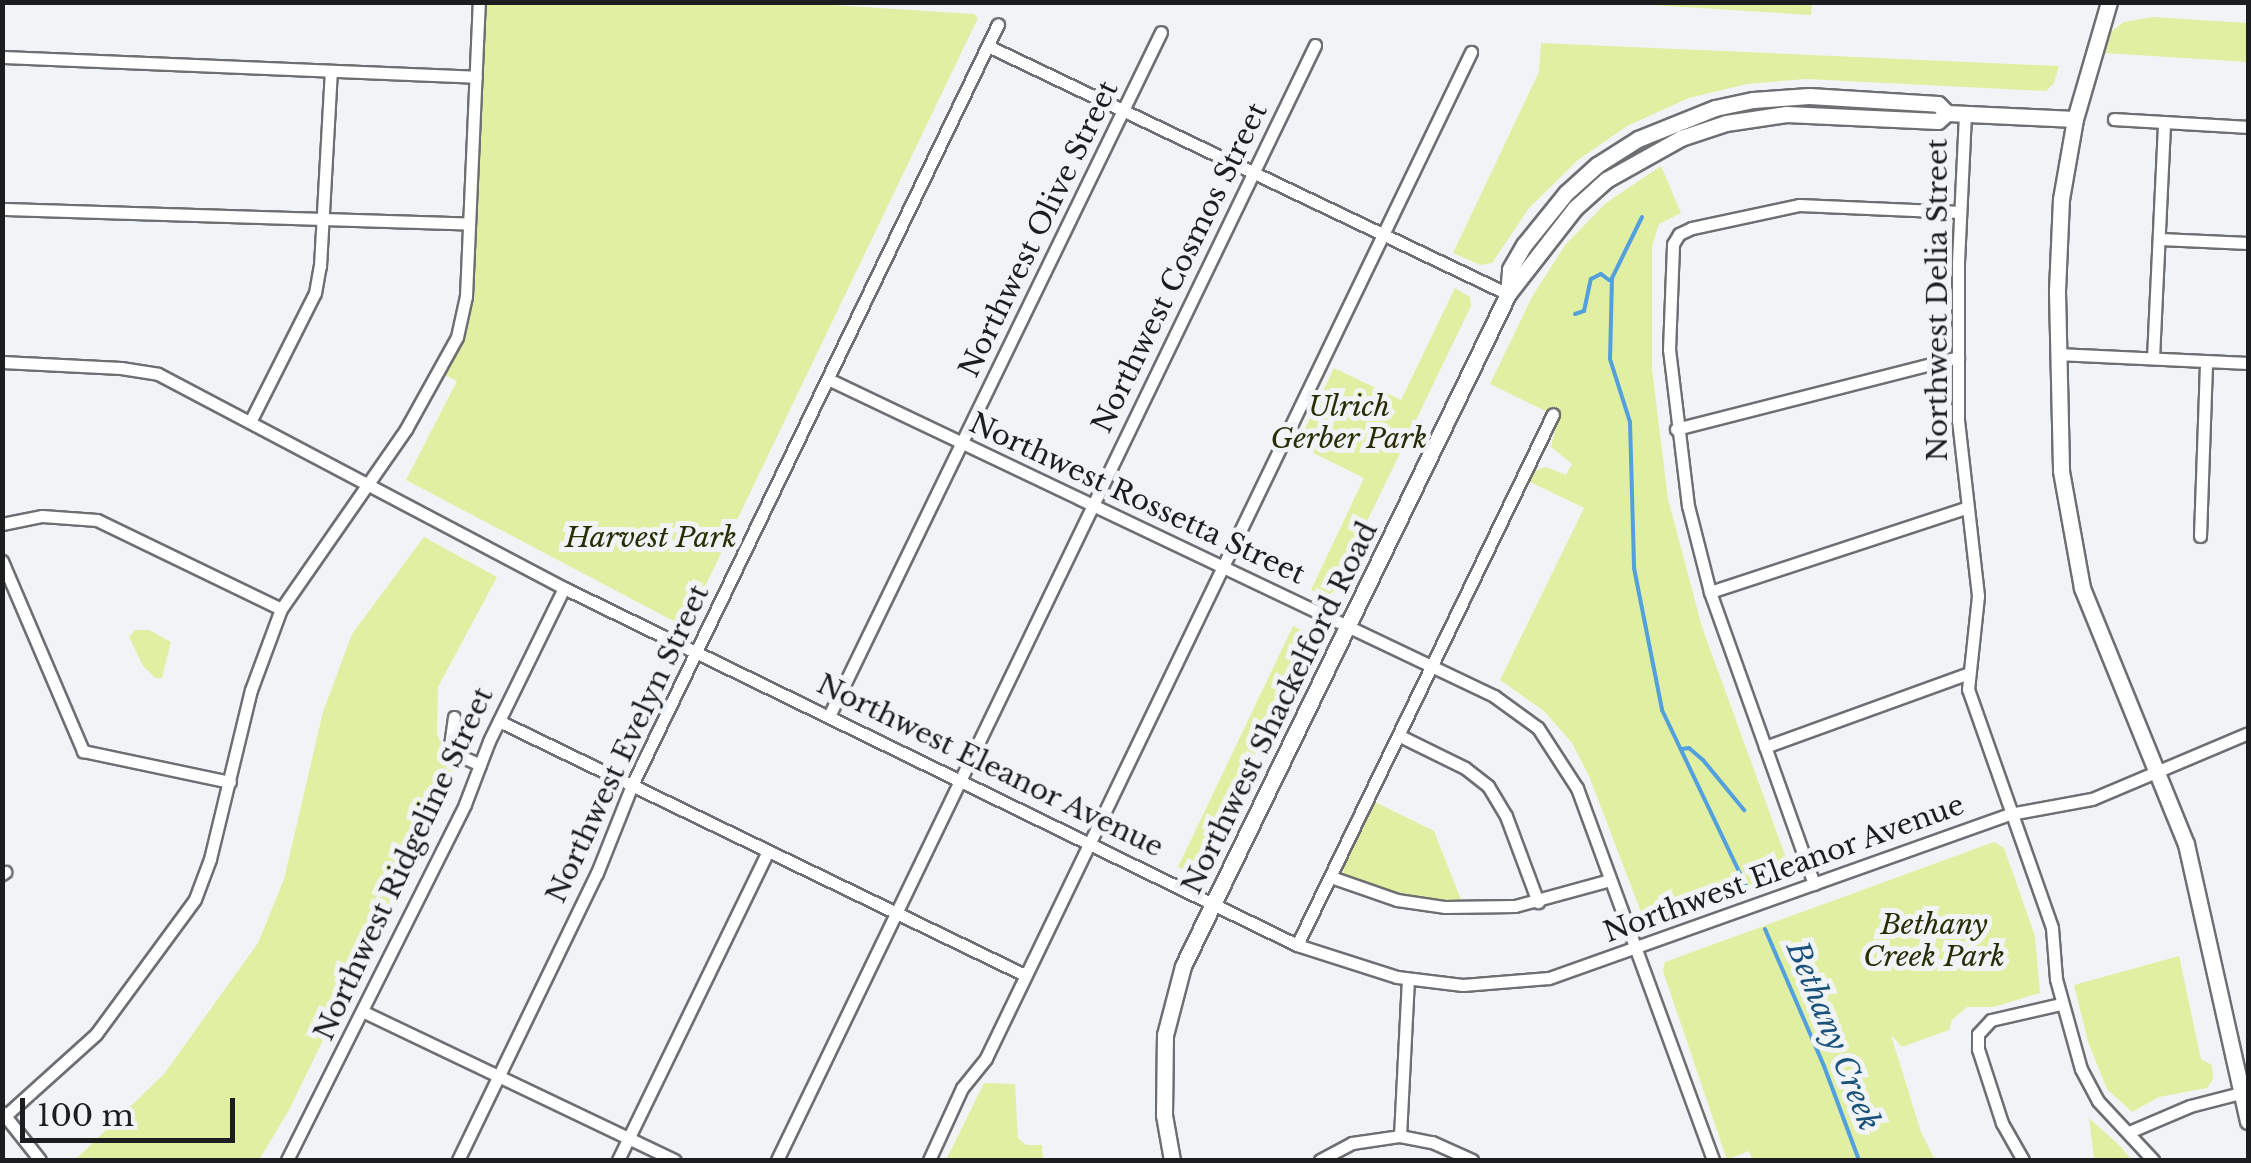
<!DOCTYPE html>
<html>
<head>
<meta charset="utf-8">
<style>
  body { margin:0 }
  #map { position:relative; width:2251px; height:1163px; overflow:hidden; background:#f1f4f7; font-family:"Libre Baskerville",serif }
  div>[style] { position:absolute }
  .green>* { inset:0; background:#e1efa2 }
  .stream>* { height:4px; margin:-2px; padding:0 2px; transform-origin:2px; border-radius:2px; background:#52a0dd }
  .roads { filter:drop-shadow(2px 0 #6d6f72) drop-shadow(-2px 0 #6d6f72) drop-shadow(0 2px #6d6f72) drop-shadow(0 -2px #6d6f72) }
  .street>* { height:11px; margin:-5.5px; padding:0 5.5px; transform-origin:5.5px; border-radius:5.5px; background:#fff }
  .secondary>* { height:15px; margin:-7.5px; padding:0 7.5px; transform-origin:7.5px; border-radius:7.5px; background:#fff }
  span { translate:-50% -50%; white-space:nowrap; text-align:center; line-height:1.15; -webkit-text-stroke:10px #f1f4f7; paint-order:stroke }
  .street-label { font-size:28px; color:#1c1d1e }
  .park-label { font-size:28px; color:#282d05; font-style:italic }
  .water-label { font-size:30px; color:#1a527b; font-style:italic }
  .frame { position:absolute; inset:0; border:5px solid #1c1d1e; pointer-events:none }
  .scale { position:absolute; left:20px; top:1098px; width:215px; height:45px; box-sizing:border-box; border:5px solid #1c1d1e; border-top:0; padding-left:12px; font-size:30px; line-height:35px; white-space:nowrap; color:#1c1d1e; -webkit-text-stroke:8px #f1f4f7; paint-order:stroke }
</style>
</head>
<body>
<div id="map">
  <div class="green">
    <div style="clip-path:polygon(785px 2px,974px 14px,978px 18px,689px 620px,681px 625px,406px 480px,457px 381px,439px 372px,462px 314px,478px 3px)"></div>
    <div style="clip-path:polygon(1620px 3px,1812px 3px,1811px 15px)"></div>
    <div style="clip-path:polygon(2153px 17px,2248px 23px,2248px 62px,2104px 53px,2112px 31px,2124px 22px)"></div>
    <div style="clip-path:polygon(1541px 43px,2059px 66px,2054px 83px,2046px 91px,1806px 79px,1747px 84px,1689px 98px,1627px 126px,1578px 160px,1529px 208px,1492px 263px,1480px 265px,1453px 253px,1539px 72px)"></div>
    <div style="clip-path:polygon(1661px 166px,1681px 213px,1659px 224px,1652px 246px,1652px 369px,1668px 499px,1702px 627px,1789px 866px,1783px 876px,1654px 923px,1643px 917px,1589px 776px,1572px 743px,1544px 711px,1500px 680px,1584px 508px,1528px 481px,1535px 471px,1546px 467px,1566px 475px,1572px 464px,1551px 447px,1558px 417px,1490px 384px,1532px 297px,1565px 245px,1606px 203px)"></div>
    <div style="clip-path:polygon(1455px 288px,1470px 297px,1471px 306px,1333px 592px,1326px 596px,1311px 590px,1364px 478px,1297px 445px,1334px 368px,1401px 400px)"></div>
    <div style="clip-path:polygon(424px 537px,497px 577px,438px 687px,437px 734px,454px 771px,289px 1110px,259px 1160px,75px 1160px,164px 1074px,258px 943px,284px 879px,323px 712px,352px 634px)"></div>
    <div style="clip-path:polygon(1293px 626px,1307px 633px,1308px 645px,1201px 869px,1188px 872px,1178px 867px)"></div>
    <div style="clip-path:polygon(135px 630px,149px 630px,171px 642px,162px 678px,155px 678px,143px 666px,129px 637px)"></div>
    <div style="clip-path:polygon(1373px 801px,1434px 831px,1463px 905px,1409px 899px,1345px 877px,1342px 864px)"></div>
    <div style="clip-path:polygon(1994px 842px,2004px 848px,2035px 936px,2040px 993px,1994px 1007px,1967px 1007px,1952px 1020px,1949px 1030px,1902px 1047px,1891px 1035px,1921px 1132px,1935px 1160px,1752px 1160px,1749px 1151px,1727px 1160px,1663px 971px,1665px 962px)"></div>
    <div style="clip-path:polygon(2179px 956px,2201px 1059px,2212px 1065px,2213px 1079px,2207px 1088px,2159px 1097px,2132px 1112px,2107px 1089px,2088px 1042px,2074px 985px)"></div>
    <div style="clip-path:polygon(984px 1083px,1015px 1084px,1018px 1138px,1026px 1145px,1042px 1145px,1043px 1160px,946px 1160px)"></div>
    <div style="clip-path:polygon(2089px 1118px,2119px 1145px,2132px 1160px,2094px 1159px)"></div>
  </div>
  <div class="stream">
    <div style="left:1642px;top:217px;width:68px;rotate:116.2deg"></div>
    <div style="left:1612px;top:278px;width:81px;rotate:91.4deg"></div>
    <div style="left:1610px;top:359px;width:66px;rotate:72.4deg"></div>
    <div style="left:1630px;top:422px;width:146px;rotate:88.4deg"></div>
    <div style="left:1634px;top:568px;width:145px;rotate:78.8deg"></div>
    <div style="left:1662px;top:710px;width:195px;rotate:64.5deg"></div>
    <div style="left:1575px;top:314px;width:9px;rotate:-18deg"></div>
    <div style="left:1584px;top:311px;width:33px;rotate:-78deg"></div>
    <div style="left:1591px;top:279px;width:11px;rotate:-27deg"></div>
    <div style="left:1601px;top:274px;width:10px;rotate:37deg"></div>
    <div style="left:1682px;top:749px;width:7px;rotate:-8deg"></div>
    <div style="left:1689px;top:748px;width:18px;rotate:41deg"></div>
    <div style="left:1703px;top:760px;width:65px;rotate:50.6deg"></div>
    <div style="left:1765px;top:929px;width:149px;rotate:66.7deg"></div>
    <div style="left:1824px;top:1066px;width:100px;rotate:69.6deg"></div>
  </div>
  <div class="roads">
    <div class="street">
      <div style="left:988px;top:46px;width:576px;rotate:25.5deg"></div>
      <div style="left:2px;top:57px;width:474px;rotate:2.4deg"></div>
      <div style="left:1965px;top:114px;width:150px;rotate:92.7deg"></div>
      <div style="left:1958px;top:264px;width:156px;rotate:90deg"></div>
      <div style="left:1958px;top:420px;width:177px;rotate:83.5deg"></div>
      <div style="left:1978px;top:596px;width:94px;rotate:96.1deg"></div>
      <div style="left:1968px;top:689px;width:253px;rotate:70.6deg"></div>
      <div style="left:2052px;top:928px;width:51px;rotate:85.5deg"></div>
      <div style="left:2056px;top:979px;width:93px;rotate:74.5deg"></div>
      <div style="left:2081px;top:1069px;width:36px;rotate:62deg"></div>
      <div style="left:2098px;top:1101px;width:81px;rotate:47deg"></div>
      <div style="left:2114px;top:119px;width:134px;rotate:3.4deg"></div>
      <div style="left:2px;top:209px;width:467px;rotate:1.8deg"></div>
      <div style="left:2160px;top:239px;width:88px;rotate:2.6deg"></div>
      <div style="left:2057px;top:354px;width:191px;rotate:2.7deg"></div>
      <div style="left:2153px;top:358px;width:235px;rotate:-87.3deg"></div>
      <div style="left:2px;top:362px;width:119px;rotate:2.9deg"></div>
      <div style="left:121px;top:368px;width:37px;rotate:9deg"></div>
      <div style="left:158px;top:374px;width:459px;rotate:27.8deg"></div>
      <div style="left:564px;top:588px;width:815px;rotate:25.97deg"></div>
      <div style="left:1297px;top:945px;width:105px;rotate:17.7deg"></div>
      <div style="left:1397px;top:977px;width:66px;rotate:6.9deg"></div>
      <div style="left:1463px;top:985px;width:86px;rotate:-4.7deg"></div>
      <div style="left:1549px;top:978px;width:489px;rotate:-19.6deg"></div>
      <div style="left:2010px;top:814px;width:83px;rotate:-10.4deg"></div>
      <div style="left:2092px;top:799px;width:169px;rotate:-22.9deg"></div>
      <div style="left:828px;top:379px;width:738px;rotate:25.45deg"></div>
      <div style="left:1494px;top:696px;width:54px;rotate:36deg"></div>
      <div style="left:1538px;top:728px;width:72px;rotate:57deg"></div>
      <div style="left:1577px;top:788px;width:396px;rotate:69.9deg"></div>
      <div style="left:250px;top:422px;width:144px;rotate:-63.3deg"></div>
      <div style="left:315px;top:293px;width:27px;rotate:-80deg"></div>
      <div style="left:320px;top:266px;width:195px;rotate:-86.8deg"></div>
      <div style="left:1676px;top:429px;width:291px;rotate:-14.3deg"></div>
      <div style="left:2px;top:524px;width:41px;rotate:-11.3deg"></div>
      <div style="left:42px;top:516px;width:55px;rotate:4.2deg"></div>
      <div style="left:97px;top:520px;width:204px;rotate:25.8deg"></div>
      <div style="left:2200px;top:536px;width:175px;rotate:-88deg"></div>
      <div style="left:2px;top:561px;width:207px;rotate:66.9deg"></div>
      <div style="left:83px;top:751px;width:150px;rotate:11.9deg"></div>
      <div style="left:1710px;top:592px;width:269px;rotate:-18.2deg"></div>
      <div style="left:829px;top:716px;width:760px;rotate:-64.11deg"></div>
      <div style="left:454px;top:717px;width:34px;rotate:98deg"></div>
      <div style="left:449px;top:751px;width:34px;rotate:24deg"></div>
      <div style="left:499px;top:721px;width:584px;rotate:25.78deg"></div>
      <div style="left:1400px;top:736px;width:72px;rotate:26.2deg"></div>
      <div style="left:1465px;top:768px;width:29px;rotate:38deg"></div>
      <div style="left:1488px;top:786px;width:35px;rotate:59deg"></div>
      <div style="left:1506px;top:816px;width:92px;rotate:69.6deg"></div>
      <div style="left:1765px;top:747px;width:215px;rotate:-19.9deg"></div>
      <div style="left:2px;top:874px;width:4px;rotate:-34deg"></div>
      <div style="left:1331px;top:877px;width:70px;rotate:19.2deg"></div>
      <div style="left:1397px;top:900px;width:49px;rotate:8.3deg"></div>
      <div style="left:1445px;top:907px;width:70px;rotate:-0.8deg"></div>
      <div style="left:1515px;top:906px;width:98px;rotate:-15.3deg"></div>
      <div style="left:1814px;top:884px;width:310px;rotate:-109.6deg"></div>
      <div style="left:1710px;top:592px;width:89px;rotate:-104.3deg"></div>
      <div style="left:1688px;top:506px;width:157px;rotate:-96.9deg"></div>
      <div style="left:1669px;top:350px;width:106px;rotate:-87.8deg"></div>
      <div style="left:1673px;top:244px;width:12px;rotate:-59deg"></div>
      <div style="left:1679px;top:234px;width:14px;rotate:-25deg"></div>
      <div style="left:1692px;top:228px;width:109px;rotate:-12.1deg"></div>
      <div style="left:1799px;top:205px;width:161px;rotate:2.5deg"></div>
      <div style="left:1297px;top:945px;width:589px;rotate:-64.26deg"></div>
      <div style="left:364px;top:1012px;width:344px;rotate:25.5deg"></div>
      <div style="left:2px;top:1112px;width:61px;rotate:51.6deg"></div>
      <div style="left:5px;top:1116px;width:122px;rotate:-42deg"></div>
      <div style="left:96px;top:1034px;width:167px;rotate:-53.7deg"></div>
      <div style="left:195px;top:899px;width:43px;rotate:-69.4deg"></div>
      <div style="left:210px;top:859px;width:174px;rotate:-76.4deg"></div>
      <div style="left:251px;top:690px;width:86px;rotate:-69.7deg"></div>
      <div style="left:281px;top:609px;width:219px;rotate:-55.2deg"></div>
      <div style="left:406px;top:429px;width:105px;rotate:-61deg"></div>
      <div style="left:457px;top:337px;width:42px;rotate:-77.6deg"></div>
      <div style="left:466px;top:296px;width:293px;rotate:-87.5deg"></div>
      <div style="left:2129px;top:1132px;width:66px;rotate:-23.1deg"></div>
      <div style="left:2190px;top:1106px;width:60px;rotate:-14.5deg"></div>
      <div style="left:1400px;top:1136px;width:157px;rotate:-87.1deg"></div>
      <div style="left:287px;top:1160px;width:398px;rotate:-63.4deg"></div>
      <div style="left:465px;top:804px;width:67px;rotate:-69.1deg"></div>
      <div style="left:489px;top:741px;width:170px;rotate:-63.9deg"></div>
      <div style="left:458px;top:1160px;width:319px;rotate:-64.2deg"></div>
      <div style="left:597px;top:873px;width:95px;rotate:-68.3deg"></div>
      <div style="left:632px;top:785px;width:844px;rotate:-64.31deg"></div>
      <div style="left:618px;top:1160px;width:343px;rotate:-64.1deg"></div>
      <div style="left:777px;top:1160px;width:1238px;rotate:-64.24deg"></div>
      <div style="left:929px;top:1160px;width:79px;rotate:-65.4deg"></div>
      <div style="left:962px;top:1088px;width:38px;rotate:-51deg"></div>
      <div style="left:986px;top:1058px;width:1117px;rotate:-64.26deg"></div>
      <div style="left:1320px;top:1160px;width:36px;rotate:-28deg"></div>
      <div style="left:1352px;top:1143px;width:49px;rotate:-8.3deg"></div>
      <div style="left:1400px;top:1136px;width:33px;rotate:11deg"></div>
      <div style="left:1432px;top:1142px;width:44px;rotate:24.2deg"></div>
      <div style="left:2023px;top:1160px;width:43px;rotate:-119.6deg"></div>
      <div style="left:2002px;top:1123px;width:78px;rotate:-108deg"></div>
      <div style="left:1978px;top:1049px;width:15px;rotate:-90deg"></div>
      <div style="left:1978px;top:1034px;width:19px;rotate:-47deg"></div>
      <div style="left:1991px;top:1020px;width:72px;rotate:-12.9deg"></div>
    </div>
    <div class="secondary">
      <div style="left:2109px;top:2px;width:122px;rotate:106.2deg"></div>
      <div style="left:2075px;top:119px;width:81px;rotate:99.9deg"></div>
      <div style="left:2061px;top:199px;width:93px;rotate:92.5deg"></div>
      <div style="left:2057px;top:292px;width:179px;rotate:88.7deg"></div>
      <div style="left:2061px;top:471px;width:119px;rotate:79.8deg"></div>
      <div style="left:2082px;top:588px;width:276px;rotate:67.9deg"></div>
      <div style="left:2186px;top:844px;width:284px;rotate:77.4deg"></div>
      <div style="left:1508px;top:294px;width:25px;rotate:-85deg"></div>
      <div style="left:1510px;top:269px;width:28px;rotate:-60deg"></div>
      <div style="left:1524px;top:245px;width:67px;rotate:-51.1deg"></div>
      <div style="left:1566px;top:193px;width:42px;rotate:-42.1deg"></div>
      <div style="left:1597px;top:165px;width:49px;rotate:-32.4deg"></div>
      <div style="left:1638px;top:139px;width:83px;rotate:-21.9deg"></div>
      <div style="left:1715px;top:108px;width:39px;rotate:-12deg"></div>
      <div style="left:1753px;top:100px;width:56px;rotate:-4.1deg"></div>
      <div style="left:1809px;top:96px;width:129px;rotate:3.5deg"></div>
      <div style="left:1938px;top:104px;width:13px;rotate:45deg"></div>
      <div style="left:1947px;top:113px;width:128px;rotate:2.7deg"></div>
      <div style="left:1172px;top:1160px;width:46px;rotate:-100.1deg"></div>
      <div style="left:1164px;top:1115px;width:80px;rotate:-89.3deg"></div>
      <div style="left:1165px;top:1035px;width:71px;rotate:-75.4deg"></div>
      <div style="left:1183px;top:966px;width:746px;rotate:-64.19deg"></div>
      <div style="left:1508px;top:294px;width:109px;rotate:-52.1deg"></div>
      <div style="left:1575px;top:208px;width:42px;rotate:-42.1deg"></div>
      <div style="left:1606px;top:180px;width:86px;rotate:-29.2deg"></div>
      <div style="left:1681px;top:138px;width:47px;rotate:-18.4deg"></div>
      <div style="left:1726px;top:123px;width:61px;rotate:-8.5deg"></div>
      <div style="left:1786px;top:114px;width:152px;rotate:2.6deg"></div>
      <div style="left:1938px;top:121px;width:12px;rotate:-42deg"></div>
    </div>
  </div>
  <div class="street-label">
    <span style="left:1039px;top:229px;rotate:-64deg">Northwest Olive Street</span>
    <span style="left:1180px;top:268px;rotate:-64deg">Northwest Cosmos Street</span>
    <span style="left:1938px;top:300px;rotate:-90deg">Northwest Delia Street</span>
    <span style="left:1137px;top:499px;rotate:25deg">Northwest Rossetta Street</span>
    <span style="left:1280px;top:708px;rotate:-64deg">Northwest Shackelford Road</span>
    <span style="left:628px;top:744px;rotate:-65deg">Northwest Evelyn Street</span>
    <span style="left:990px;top:766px;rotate:26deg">Northwest Eleanor Avenue</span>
    <span style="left:404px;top:864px;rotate:-65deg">Northwest Ridgeline Street</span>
    <span style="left:1784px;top:869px;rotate:-20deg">Northwest Eleanor Avenue</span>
  </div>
  <div class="park-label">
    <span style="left:1349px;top:423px">Ulrich<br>Gerber Park</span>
    <span style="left:651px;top:538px">Harvest Park</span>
    <span style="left:1934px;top:941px">Bethany<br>Creek Park</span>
  </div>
  <div class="water-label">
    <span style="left:1833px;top:1036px;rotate:68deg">Bethany Creek</span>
  </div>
  <div class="frame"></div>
  <div class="scale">100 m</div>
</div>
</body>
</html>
